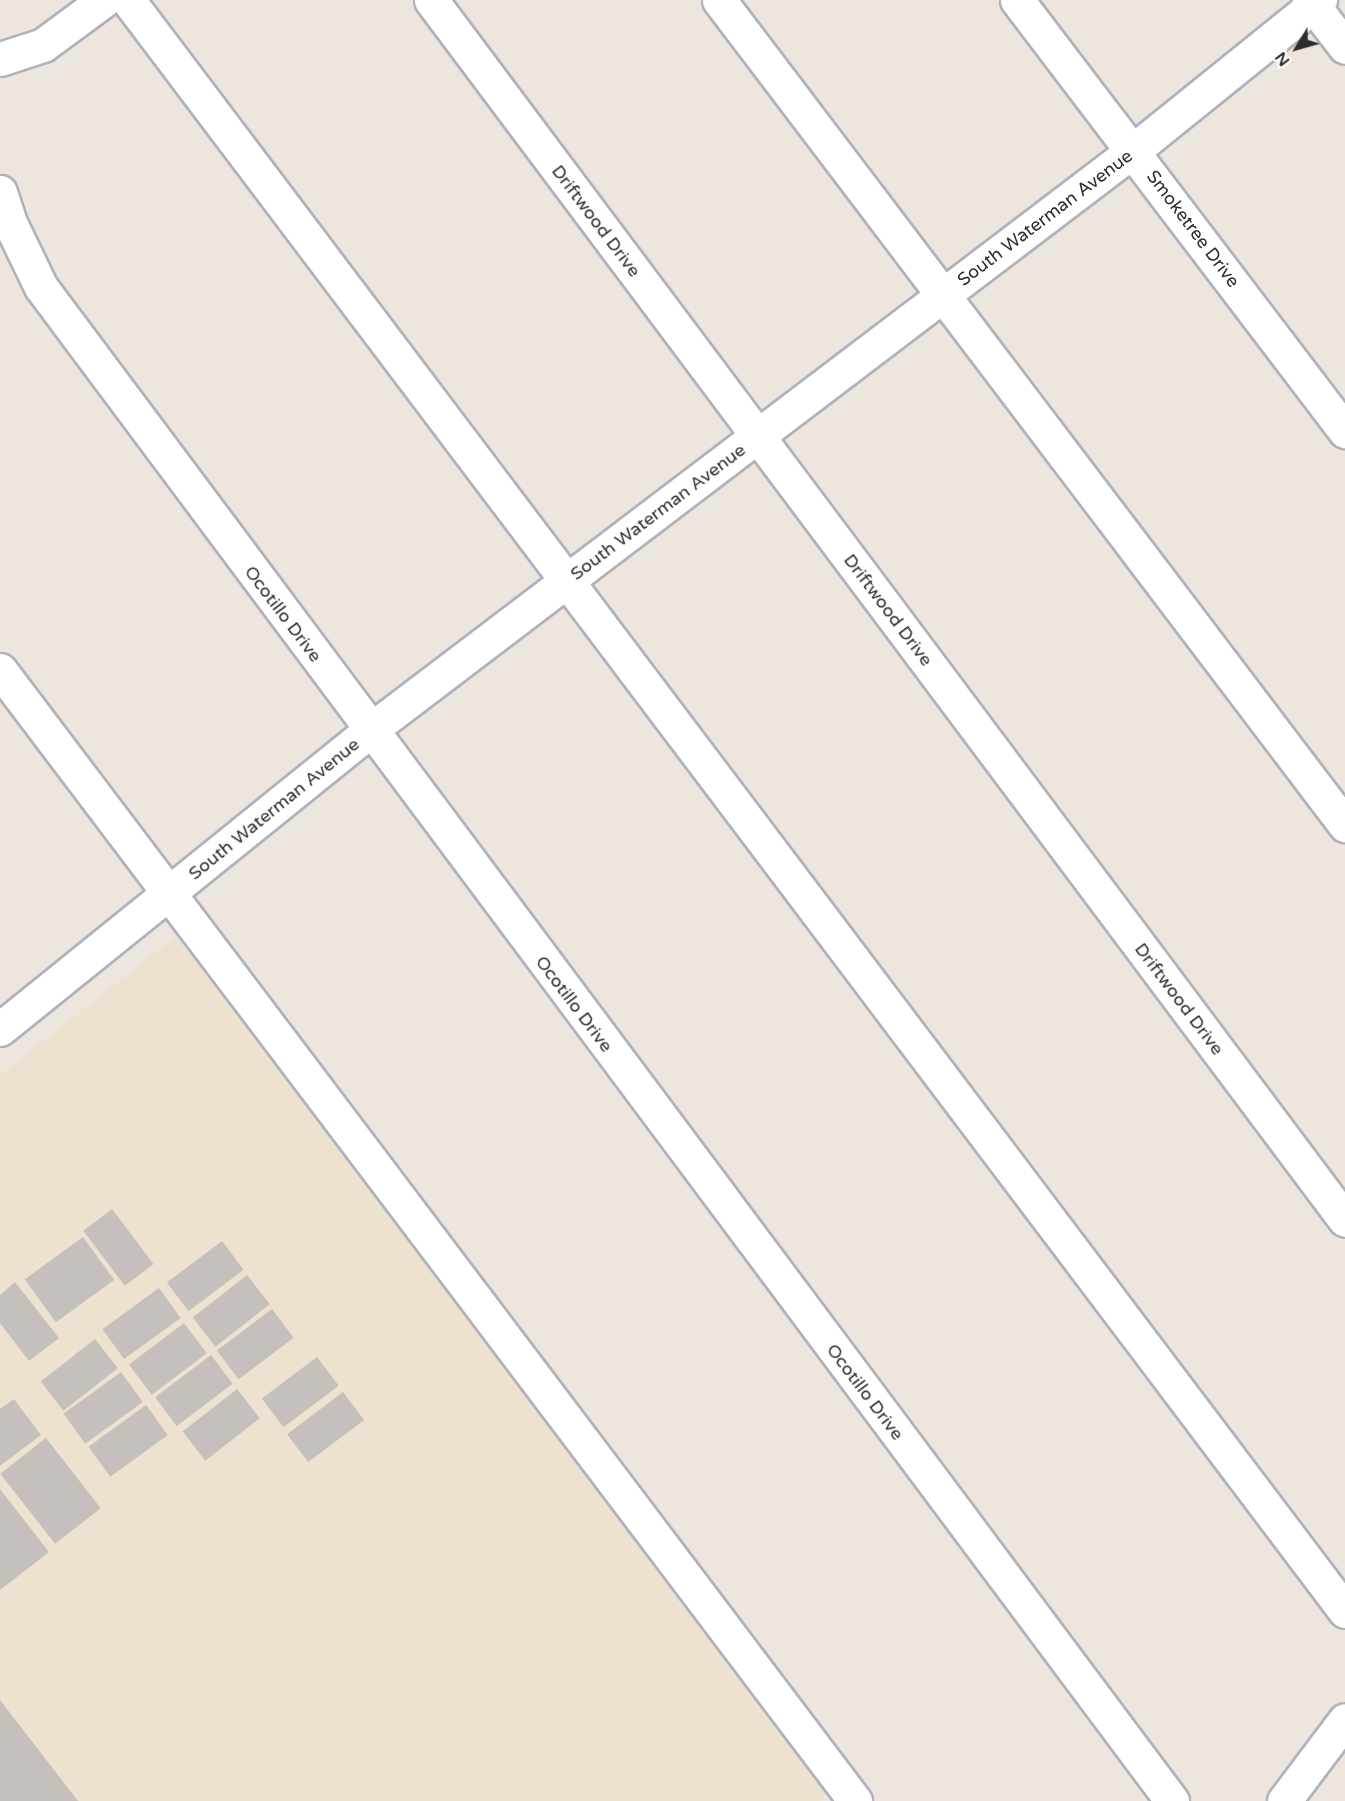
<!DOCTYPE html>
<html>
<head>
<meta charset="utf-8">
<style>
  body { margin:0 }
  #map { position:relative; width:1345px; height:1801px; overflow:hidden; background:#ede6df; font-family:"Varela Round",sans-serif }
  div>[style] { position:absolute }
  .education>* { inset:0; background:#ede2d0 }
  .building>* { inset:0; background:#c5c0bb; transform-origin:0 0 }
  .roads { filter:drop-shadow(2px 0 #afb2bb) drop-shadow(-2px 0 #afb2bb) drop-shadow(0 2px #afb2bb) drop-shadow(0 -2px #afb2bb) }
  .minor>* { height:33px; margin:-16.5px; padding:0 16.5px; transform-origin:16.5px; border-radius:16.5px; background:#fff }
  span { translate:-50% -50%; white-space:nowrap; text-align:center; line-height:1.15; -webkit-text-stroke:6px #fff; paint-order:stroke }
  .street-label { font-size:18px; color:#2c2c2c }
  .north { position:absolute; left:1267px; top:18px; width:60px; height:60px; -webkit-text-stroke:4px #fff; paint-order:stroke; rotate:233deg; font-size:16px; font-weight:700; line-height:24px; text-align:center; color:#2c2c2c }
  .north::after { content:''; display:block; margin:auto; width:21px; height:27px; background:#2c2c2c; clip-path:polygon(50% 0,100% 100%,50% 72%,0 100%) }
</style>
</head>
<body>
<div id="map">
  <div class="education">
    <div style="clip-path:polygon(180px 933px,842px 1783px,819px 1801px,0 1801px,0 1075px)"></div>
  </div>
  <div class="building">
    <div style="left:112px;top:1209px;width:69px;height:36px;rotate:53deg"></div>
    <div style="left:83px;top:1237px;width:53px;height:72px;rotate:54deg"></div>
    <div style="left:222px;top:1241px;width:36px;height:69px;rotate:53deg"></div>
    <div style="left:247px;top:1275px;width:37px;height:69px;rotate:52deg"></div>
    <div style="clip-path:polygon(15px 1282px,59px 1338px,29px 1361px,0 1323px,0 1295px)"></div>
    <div style="left:159px;top:1288px;width:37px;height:70px;rotate:54deg"></div>
    <div style="left:272px;top:1309px;width:36px;height:69px;rotate:53deg"></div>
    <div style="left:184px;top:1323px;width:38px;height:69px;rotate:53deg"></div>
    <div style="left:95px;top:1339px;width:37px;height:69px;rotate:52deg"></div>
    <div style="left:211px;top:1355px;width:36px;height:70px;rotate:53deg"></div>
    <div style="left:317px;top:1357px;width:36px;height:69px;rotate:53deg"></div>
    <div style="left:121px;top:1372px;width:37px;height:71px;rotate:54deg"></div>
    <div style="left:237px;top:1389px;width:37px;height:69px;rotate:52deg"></div>
    <div style="left:343px;top:1392px;width:35px;height:70px;rotate:53deg"></div>
    <div style="clip-path:polygon(14px 1399px,41px 1435px,0 1466px,0 1409px)"></div>
    <div style="left:146px;top:1405px;width:37px;height:71px;rotate:54deg"></div>
    <div style="left:46px;top:1438px;width:89px;height:58px;rotate:52deg"></div>
    <div style="clip-path:polygon(0 1489px,49px 1552px,0 1590px)"></div>
    <div style="clip-path:polygon(0 1700px,78px 1801px,0 1801px)"></div>
  </div>
  <div class="roads">
    <div class="minor">
      <div style="left:128px;top:0;width:2019px;rotate:52.93deg"></div>
      <div style="left:431px;top:0;width:1524px;rotate:53.16deg"></div>
      <div style="left:719px;top:0;width:1036px;rotate:52.81deg"></div>
      <div style="left:1017px;top:0;width:542px;rotate:52.73deg"></div>
      <div style="left:1309px;top:0;width:59px;rotate:52.5deg"></div>
      <div style="left:0;top:59px;width:45px;rotate:-18deg"></div>
      <div style="left:43px;top:45px;width:76px;rotate:-36.4deg"></div>
      <div style="left:0;top:192px;width:35px;rotate:72deg"></div>
      <div style="left:11px;top:225px;width:69px;rotate:64.2deg"></div>
      <div style="left:41px;top:287px;width:1890px;rotate:53.24deg"></div>
      <div style="left:0;top:670px;width:1418px;rotate:52.91deg"></div>
      <div style="left:0;top:1029px;width:474px;rotate:-38.9deg"></div>
      <div style="left:369px;top:731px;width:961px;rotate:-37.22deg"></div>
      <div style="left:1134px;top:150px;width:239px;rotate:-38.9deg"></div>
      <div style="left:1284px;top:1801px;width:101px;rotate:-53deg"></div>
    </div>
  </div>
  <div class="street-label">
    <span style="left:1045px;top:218px;rotate:-37deg">South Waterman Avenue</span>
    <span style="left:596px;top:221px;rotate:53deg">Driftwood Drive</span>
    <span style="left:1193px;top:229px;rotate:53deg">Smoketree Drive</span>
    <span style="left:658px;top:512px;rotate:-37deg">South Waterman Avenue</span>
    <span style="left:888px;top:610px;rotate:53deg">Driftwood Drive</span>
    <span style="left:283px;top:614px;rotate:53deg">Ocotillo Drive</span>
    <span style="left:274px;top:809px;rotate:-39deg">South Waterman Avenue</span>
    <span style="left:1179px;top:999px;rotate:53deg">Driftwood Drive</span>
    <span style="left:574px;top:1004px;rotate:53deg">Ocotillo Drive</span>
    <span style="left:865px;top:1392px;rotate:53deg">Ocotillo Drive</span>
  </div>
  <div class="north">N</div>
</div>
</body>
</html>
